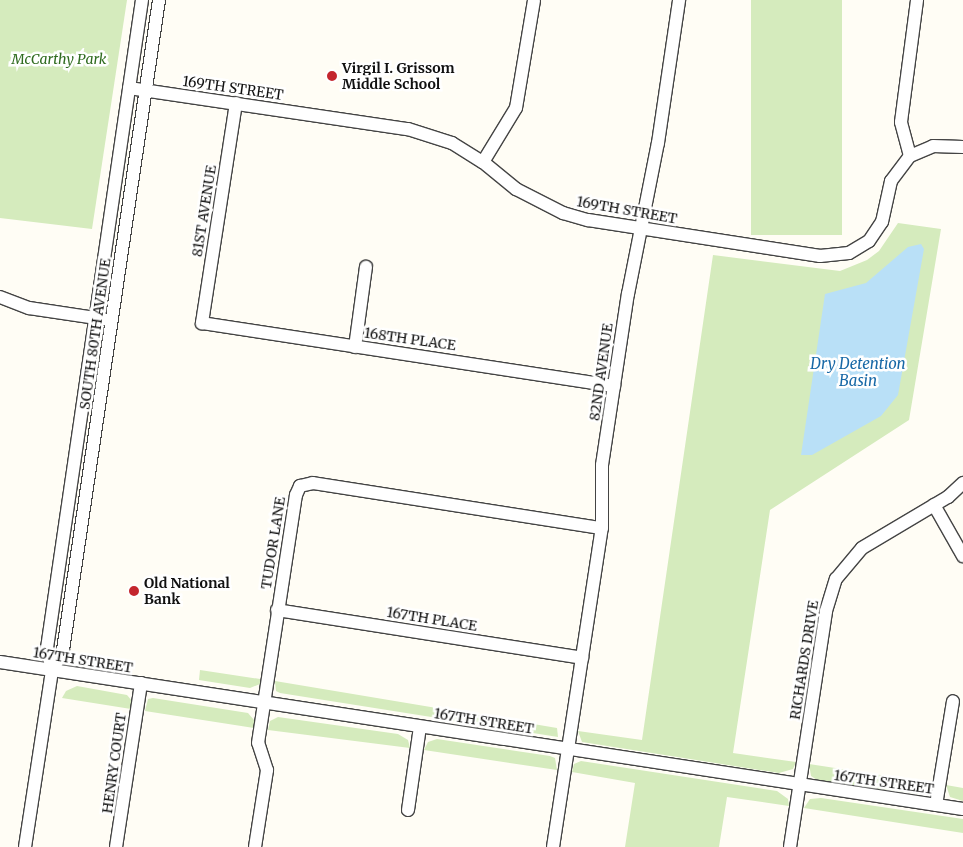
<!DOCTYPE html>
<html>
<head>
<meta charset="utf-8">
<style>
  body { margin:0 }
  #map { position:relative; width:963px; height:847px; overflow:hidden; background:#fffdf5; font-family:Merriweather,serif }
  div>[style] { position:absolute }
  .green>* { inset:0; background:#d5ebbd; transform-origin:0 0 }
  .water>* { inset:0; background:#b9e0f7 }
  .roads { filter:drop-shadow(1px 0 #444) drop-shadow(-1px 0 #444) drop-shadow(0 1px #444) drop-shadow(0 -1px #444) }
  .minor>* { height:12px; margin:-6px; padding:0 6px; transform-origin:6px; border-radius:6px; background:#fff }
  .dots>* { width:14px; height:14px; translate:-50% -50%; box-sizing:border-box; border:2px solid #fff; border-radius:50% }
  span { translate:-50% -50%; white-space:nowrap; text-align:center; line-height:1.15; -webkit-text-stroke:5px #fff; paint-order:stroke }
  .park-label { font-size:14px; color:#2f6b1f; font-style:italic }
  .poi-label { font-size:14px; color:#111; font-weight:700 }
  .left { translate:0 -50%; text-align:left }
  .street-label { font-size:14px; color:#111 }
  .water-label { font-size:15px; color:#1768a6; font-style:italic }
</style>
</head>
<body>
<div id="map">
  <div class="green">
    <div style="clip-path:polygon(0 0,127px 0,92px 229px,0 218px)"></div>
    <div style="left:751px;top:0;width:91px;height:235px"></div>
    <div style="clip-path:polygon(898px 223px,941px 229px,909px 420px,770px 510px,733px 753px,796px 762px,793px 769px,779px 773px,582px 742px,578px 731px,642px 740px,713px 255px,840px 271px,867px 260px,879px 251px)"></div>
    <div style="clip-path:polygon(200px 670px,260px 679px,260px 684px,250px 688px,199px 680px)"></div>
    <div style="clip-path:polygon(275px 681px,557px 728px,558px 737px,280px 693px,276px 691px)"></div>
    <div style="clip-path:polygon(77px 686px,127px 695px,132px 701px,131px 709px,62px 698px,66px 691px)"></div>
    <div style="clip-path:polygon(153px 698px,248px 713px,254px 720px,254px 728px,145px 711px,148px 699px)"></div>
    <div style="clip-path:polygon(278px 717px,398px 734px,408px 740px,410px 748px,268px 730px,270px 721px)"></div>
    <div style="clip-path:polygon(437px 739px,550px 756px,555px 758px,557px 770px,424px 750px,428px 742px)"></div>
    <div style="clip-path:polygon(581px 761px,777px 791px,788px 799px,789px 806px,727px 797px,719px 847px,625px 847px,635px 783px,572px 772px,574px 764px)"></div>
    <div style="clip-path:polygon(809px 764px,933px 783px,930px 790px,917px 794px,817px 780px,811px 776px)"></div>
    <div style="clip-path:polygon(946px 785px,963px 788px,963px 801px,950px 797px)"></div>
    <div style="clip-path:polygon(821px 798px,963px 819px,963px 833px,804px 808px,810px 799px)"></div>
  </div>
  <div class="water">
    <div style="clip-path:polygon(921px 244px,924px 249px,898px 395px,881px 416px,812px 455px,801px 455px,825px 294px,866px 283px,908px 247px)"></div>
  </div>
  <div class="roads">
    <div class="minor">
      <div style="left:129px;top:88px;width:282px;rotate:8.4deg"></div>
      <div style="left:408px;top:129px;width:46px;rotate:17.7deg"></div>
      <div style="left:452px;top:143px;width:36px;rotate:32deg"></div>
      <div style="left:483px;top:162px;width:43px;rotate:39.3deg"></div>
      <div style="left:516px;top:189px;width:53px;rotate:27.1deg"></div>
      <div style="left:563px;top:213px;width:26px;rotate:16deg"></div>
      <div style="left:588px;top:220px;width:235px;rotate:8.8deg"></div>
      <div style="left:820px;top:256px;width:29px;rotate:-6deg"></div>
      <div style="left:849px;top:253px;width:23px;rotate:-31deg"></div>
      <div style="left:869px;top:241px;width:23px;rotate:-56deg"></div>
      <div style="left:882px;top:222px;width:42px;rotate:-77.6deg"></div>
      <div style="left:891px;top:181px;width:31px;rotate:-53deg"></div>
      <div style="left:910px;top:156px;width:25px;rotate:-23deg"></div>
      <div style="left:933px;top:146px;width:30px;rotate:2deg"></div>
      <div style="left:236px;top:103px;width:223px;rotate:98.8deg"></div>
      <div style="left:202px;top:323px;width:417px;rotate:8.7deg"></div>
      <div style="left:910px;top:156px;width:35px;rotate:-105deg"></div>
      <div style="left:901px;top:122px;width:123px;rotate:-82.5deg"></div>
      <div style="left:483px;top:162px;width:63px;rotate:-58.6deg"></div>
      <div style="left:516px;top:108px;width:109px;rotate:-80.5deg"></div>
      <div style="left:0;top:297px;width:31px;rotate:21deg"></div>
      <div style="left:29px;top:308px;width:75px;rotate:8.5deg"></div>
      <div style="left:355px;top:347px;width:81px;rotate:-82.2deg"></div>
      <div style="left:934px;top:505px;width:59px;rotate:60.4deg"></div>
      <div style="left:277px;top:610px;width:309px;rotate:8.9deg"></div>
      <div style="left:0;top:662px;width:974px;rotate:8.68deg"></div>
      <div style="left:52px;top:671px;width:24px;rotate:-102deg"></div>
      <div style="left:47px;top:648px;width:655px;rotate:-81.66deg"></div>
      <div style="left:936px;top:805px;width:105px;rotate:-80.7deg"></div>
      <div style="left:408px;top:810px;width:84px;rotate:-81.8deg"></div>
      <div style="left:25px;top:847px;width:178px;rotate:-81.3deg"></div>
      <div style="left:52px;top:671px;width:24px;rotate:-62deg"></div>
      <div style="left:63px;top:650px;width:657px;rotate:-81.6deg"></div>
      <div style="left:116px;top:847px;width:166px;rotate:-81.3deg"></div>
      <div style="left:255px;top:847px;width:78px;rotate:-81.1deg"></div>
      <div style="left:267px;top:770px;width:28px;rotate:-108deg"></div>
      <div style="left:258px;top:743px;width:251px;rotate:-81.3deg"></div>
      <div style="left:296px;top:495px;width:10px;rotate:-66deg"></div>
      <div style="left:300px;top:486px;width:13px;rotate:-13deg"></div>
      <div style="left:313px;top:483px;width:292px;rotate:8.9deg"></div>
      <div style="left:553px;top:847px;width:323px;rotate:-81.3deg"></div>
      <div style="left:602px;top:528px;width:63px;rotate:-90deg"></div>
      <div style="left:602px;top:465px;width:173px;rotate:-81.4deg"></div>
      <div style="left:628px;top:294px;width:154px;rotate:-78.8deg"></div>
      <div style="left:658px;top:143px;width:145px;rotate:-81.6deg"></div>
      <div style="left:790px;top:847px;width:239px;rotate:-81.3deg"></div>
      <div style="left:826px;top:611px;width:34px;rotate:-73deg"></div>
      <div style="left:836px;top:579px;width:40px;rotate:-50deg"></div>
      <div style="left:862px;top:548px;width:100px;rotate:-30.7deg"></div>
      <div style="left:948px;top:497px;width:21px;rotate:-43deg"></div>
    </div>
  </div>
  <div class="dots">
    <div style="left:332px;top:76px;background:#c4262e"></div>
    <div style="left:134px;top:591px;background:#c4262e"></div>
  </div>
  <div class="park-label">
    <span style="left:59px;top:59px">McCarthy Park</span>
  </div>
  <div class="poi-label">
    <span class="left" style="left:342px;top:76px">Virgil I. Grissom<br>Middle School</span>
    <span class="left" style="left:144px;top:591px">Old National<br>Bank</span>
  </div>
  <div class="street-label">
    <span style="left:233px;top:88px;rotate:8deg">169TH STREET</span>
    <span style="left:627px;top:210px;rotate:10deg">169TH STREET</span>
    <span style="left:204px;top:211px;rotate:-81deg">81ST AVENUE</span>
    <span style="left:95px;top:334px;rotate:-82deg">SOUTH 80TH AVENUE</span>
    <span style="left:410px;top:339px;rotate:8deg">168TH PLACE</span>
    <span style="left:601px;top:372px;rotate:-82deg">82ND AVENUE</span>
    <span style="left:273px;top:543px;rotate:-81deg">TUDOR LANE</span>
    <span style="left:432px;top:619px;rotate:9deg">167TH PLACE</span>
    <span style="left:83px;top:660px;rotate:9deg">167TH STREET</span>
    <span style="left:804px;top:660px;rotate:-81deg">RICHARDS DRIVE</span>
    <span style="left:484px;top:721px;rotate:9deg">167TH STREET</span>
    <span style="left:114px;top:763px;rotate:-82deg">HENRY COURT</span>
    <span style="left:884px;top:782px;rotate:8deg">167TH STREET</span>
  </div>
  <div class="water-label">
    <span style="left:858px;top:372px">Dry Detention<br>Basin</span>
  </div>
</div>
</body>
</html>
